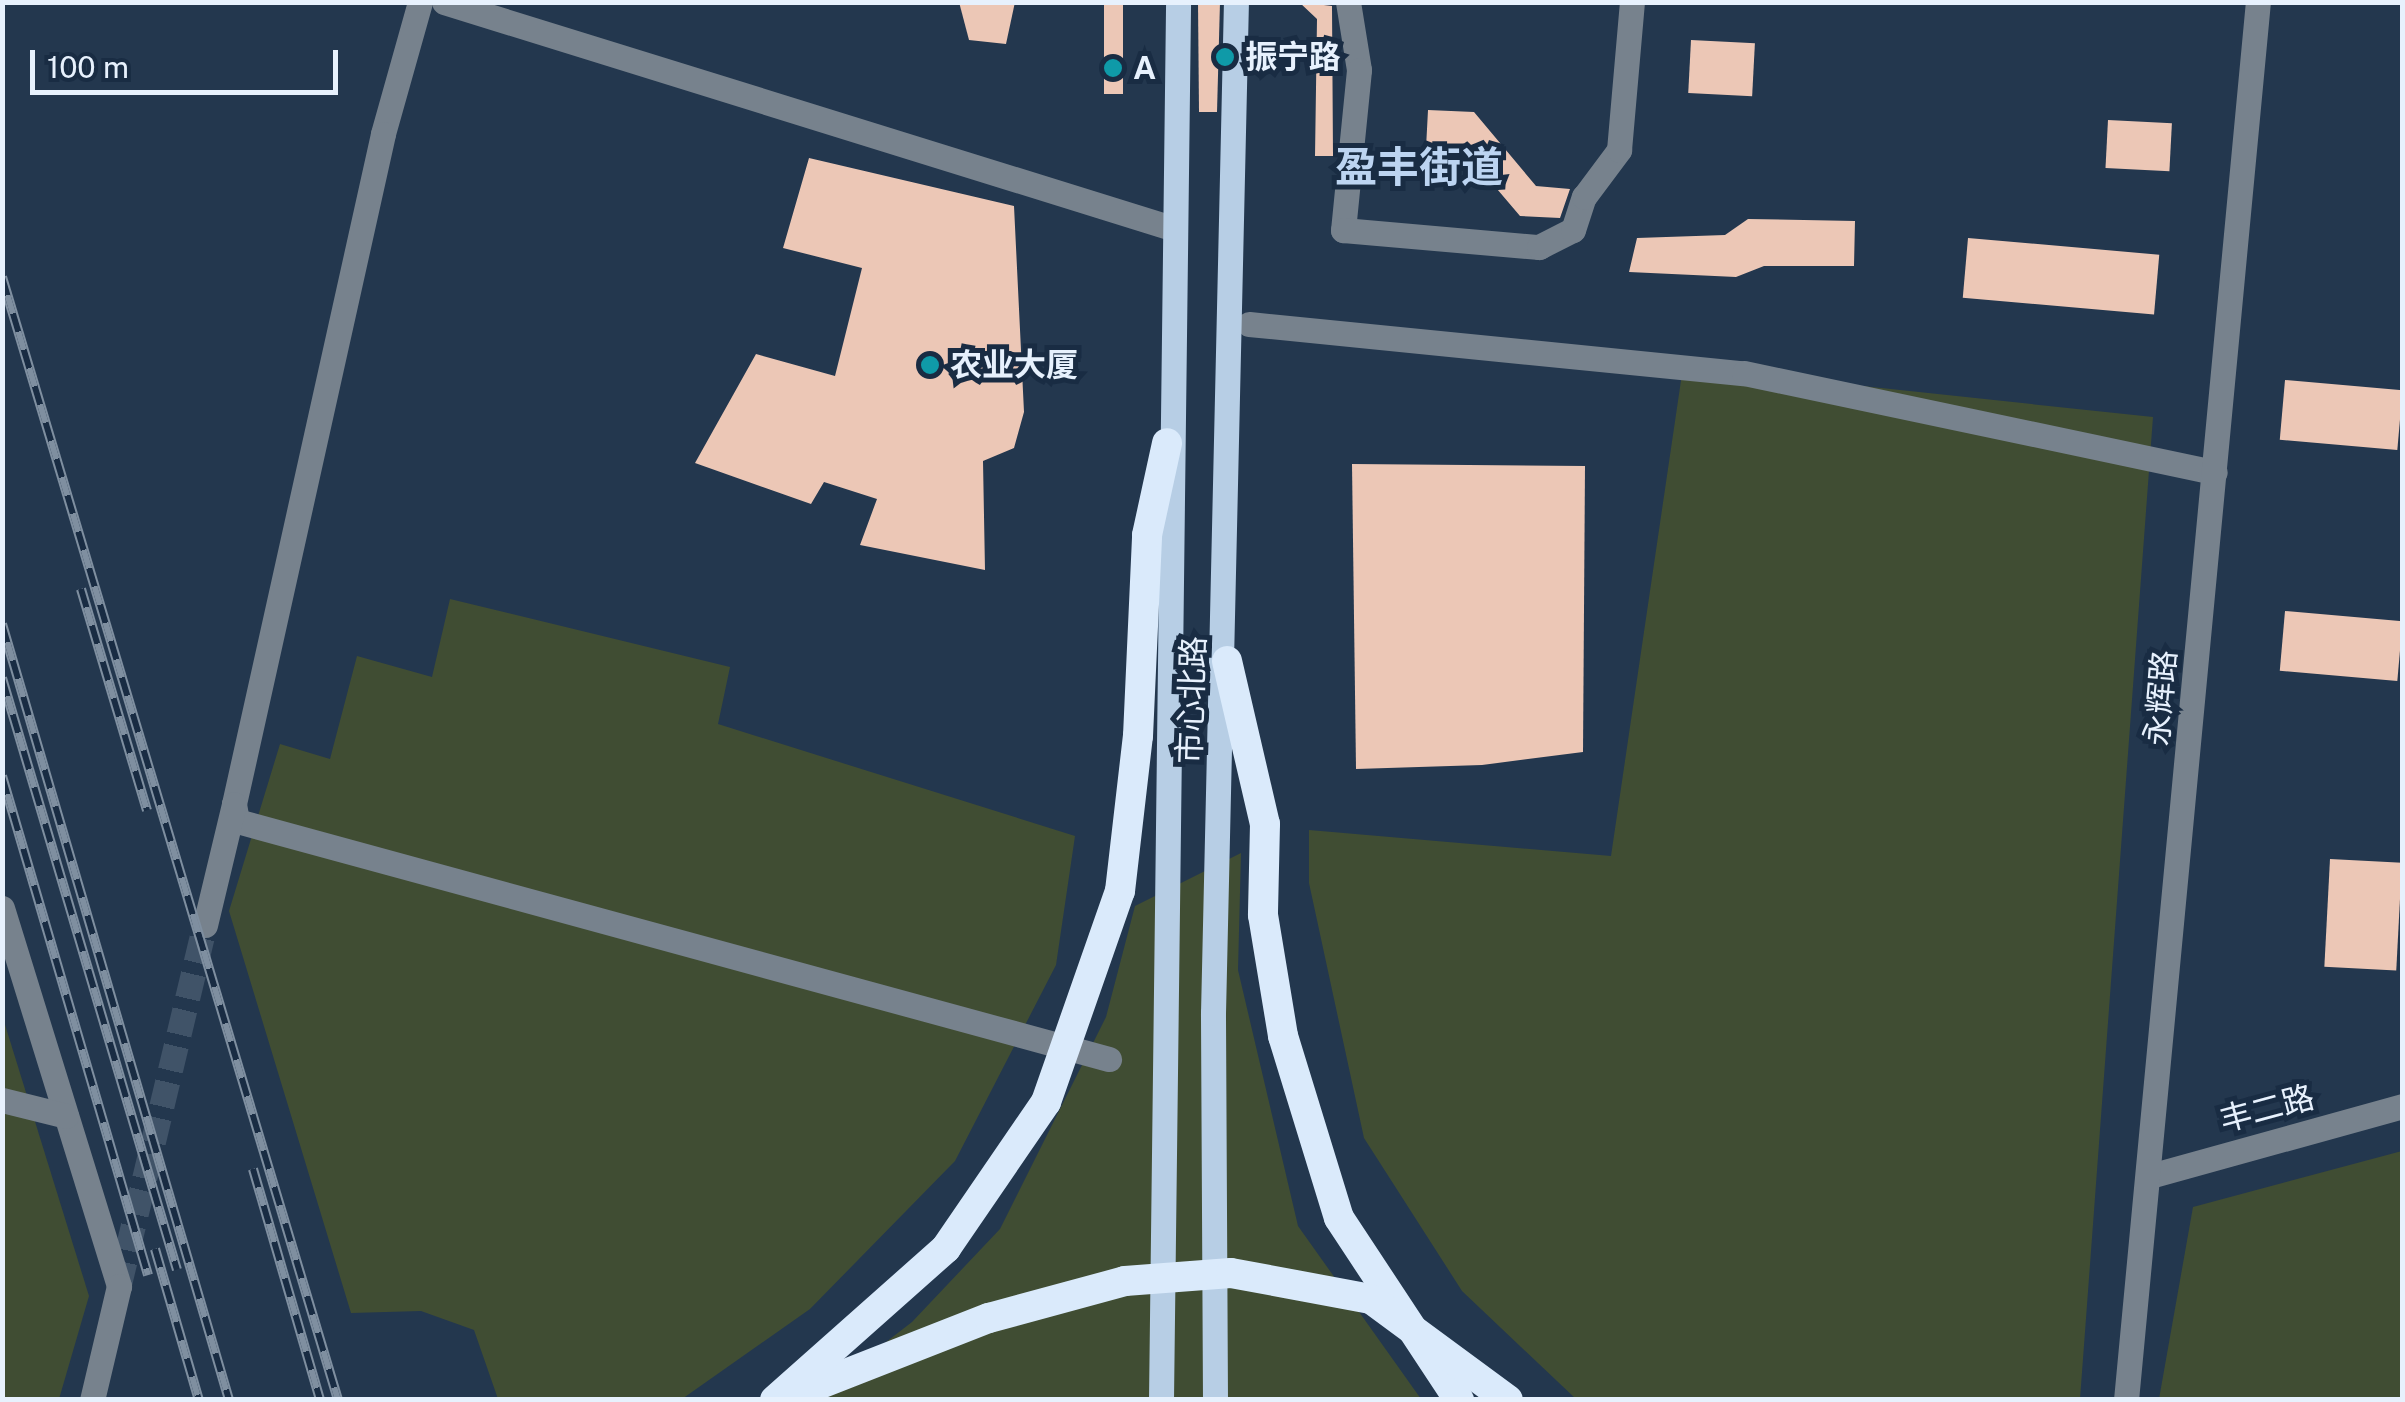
<!DOCTYPE html>
<html>
<head>
<meta charset="utf-8">
<style>
  body { margin:0 }
  #map { position:relative; width:2405px; height:1402px; overflow:hidden; background:#23374e; font-family:"Public Sans","Noto Sans SC",sans-serif }
  div>[style] { position:absolute }
  .green>* { inset:0; background:#404d33 }
  .building>* { inset:0; background:#ecc7b6; transform-origin:0 0 }
  .minor-tunnel>* { height:25px; margin-top:-12.5px; transform-origin:0; background:repeating-linear-gradient(90deg,#405368 0 25px,transparent 0 37px) }
  .minor>* { height:25px; margin:-12.5px; padding:0 12.5px; transform-origin:12.5px; border-radius:12.5px; background:#77828d }
  .major>* { height:25px; margin:-12.5px; padding:0 12.5px; transform-origin:12.5px; border-radius:12.5px; background:#b7cee5 }
  .highway>* { height:30px; margin:-15px; padding:0 15px; transform-origin:15px; border-radius:15px; background:#daeafb }
  .rail>* { height:10px; margin-top:-5px; transform-origin:0; background:repeating-linear-gradient(90deg,#192c43 0 19px,#7f8fa0 0 38px); box-sizing:border-box; border-block:2px solid #7f8fa0 }
  .highway-bridge>* { height:30px; margin:-15px; padding:0 15px; transform-origin:15px; border-radius:15px; background:#daeafb }
  .dots>* { width:28px; height:28px; translate:-50% -50%; box-sizing:border-box; border:5px solid #192c43; border-radius:50% }
  span { translate:-50% -50%; white-space:nowrap; text-align:center; line-height:1.15; -webkit-text-stroke:10px #192c43; paint-order:stroke }
  .poi-label { font-size:32px; color:#e7f1fd; font-weight:700 }
  .left { translate:0 -50%; text-align:left }
  .street-label { font-size:32px; color:#e7f1fd }
  .district-label { font-size:42px; color:#bcd4f1; font-weight:700 }
  .frame { position:absolute; inset:0; border:5px solid #e7f1fd; pointer-events:none }
  .scale { position:absolute; left:30px; top:50px; width:308px; height:45px; box-sizing:border-box; border:5px solid #e7f1fd; border-top:0; padding-left:12px; font-size:30px; line-height:35px; white-space:nowrap; color:#e7f1fd; -webkit-text-stroke:8px #192c43; paint-order:stroke }
</style>
</head>
<body>
<div id="map">
  <div class="green">
    <div style="clip-path:polygon(1683px 367px,2153px 417px,2080px 1399px,1576px 1399px,1462px 1291px,1364px 1138px,1309px 883px,1309px 830px,1611px 856px)"></div>
    <div style="clip-path:polygon(450px 599px,730px 667px,718px 724px,1075px 836px,1056px 965px,955px 1161px,810px 1309px,682px 1399px,498px 1399px,474px 1330px,421px 1311px,351px 1313px,229px 911px,280px 744px,330px 759px,357px 656px,432px 677px)"></div>
    <div style="clip-path:polygon(1241px 853px,1238px 970px,1298px 1226px,1421px 1399px,811px 1400px,912px 1322px,1000px 1229px,1106px 1017px,1135px 906px)"></div>
    <div style="clip-path:polygon(2px 1015px,89px 1296px,59px 1399px,3px 1399px)"></div>
    <div style="clip-path:polygon(2402px 1151px,2402px 1399px,2159px 1399px,2193px 1207px)"></div>
  </div>
  <div class="building">
    <div style="clip-path:polygon(959px 2px,1015px 2px,1006px 44px,969px 40px)"></div>
    <div style="left:1104px;top:2px;width:19px;height:92px"></div>
    <div style="clip-path:polygon(1198px 2px,1220px 2px,1217px 112px,1199px 112px)"></div>
    <div style="clip-path:polygon(1299px 2px,1332px 6px,1333px 156px,1315px 156px,1317px 19px)"></div>
    <div style="left:1691px;top:40px;width:64px;height:53px;rotate:3deg"></div>
    <div style="clip-path:polygon(1428px 110px,1474px 112px,1536px 186px,1570px 189px,1560px 218px,1520px 216px,1463px 149px,1426px 148px)"></div>
    <div style="left:2108px;top:120px;width:64px;height:48px;rotate:3deg"></div>
    <div style="clip-path:polygon(809px 158px,1014px 206px,1024px 412px,1014px 448px,983px 461px,985px 570px,860px 545px,877px 499px,824px 482px,811px 504px,695px 463px,756px 354px,835px 376px,862px 268px,783px 248px)"></div>
    <div style="clip-path:polygon(1748px 219px,1855px 221px,1854px 266px,1764px 266px,1736px 277px,1629px 272px,1637px 238px,1725px 235px)"></div>
    <div style="left:1968px;top:238px;width:192px;height:60px;rotate:5deg"></div>
    <div style="left:2285px;top:380px;width:118px;height:60px;rotate:5deg"></div>
    <div style="clip-path:polygon(1352px 464px,1585px 466px,1583px 752px,1482px 765px,1356px 769px)"></div>
    <div style="left:2285px;top:611px;width:118px;height:60px;rotate:5deg"></div>
    <div style="left:2330px;top:859px;width:72px;height:108px;rotate:3deg"></div>
  </div>
  <div class="minor-tunnel">
    <div style="left:119px;top:1286px;width:371px;rotate:-76.6deg"></div>
  </div>
  <div class="minor">
    <div style="left:420px;top:2px;width:137px;rotate:105.7deg"></div>
    <div style="left:383px;top:134px;width:686px;rotate:102.54deg"></div>
    <div style="left:234px;top:804px;width:17px;rotate:80deg"></div>
    <div style="left:237px;top:821px;width:904px;rotate:15.27deg"></div>
    <div style="left:444px;top:2px;width:762px;rotate:17.25deg"></div>
    <div style="left:1348px;top:2px;width:69px;rotate:80.8deg"></div>
    <div style="left:1359px;top:70px;width:161px;rotate:95.7deg"></div>
    <div style="left:1343px;top:230px;width:197px;rotate:5deg"></div>
    <div style="left:1539px;top:247px;width:38px;rotate:-27deg"></div>
    <div style="left:1573px;top:230px;width:35px;rotate:-72deg"></div>
    <div style="left:1584px;top:197px;width:59px;rotate:-53.3deg"></div>
    <div style="left:1619px;top:150px;width:149px;rotate:-85deg"></div>
    <div style="left:1249px;top:324px;width:497px;rotate:5.7deg"></div>
    <div style="left:1744px;top:373px;width:481px;rotate:11.9deg"></div>
    <div style="left:2px;top:908px;width:396px;rotate:72.8deg"></div>
    <div style="left:119px;top:1286px;width:117px;rotate:103.3deg"></div>
    <div style="left:205px;top:925px;width:124px;rotate:-76.5deg"></div>
    <div style="left:2px;top:1100px;width:66px;rotate:14deg"></div>
    <div style="left:2150px;top:1176px;width:262px;rotate:-15.5deg"></div>
    <div style="left:2126px;top:1400px;width:1404px;rotate:-84.61deg"></div>
  </div>
  <div class="major">
    <div style="left:1161px;top:1400px;width:1398px;rotate:-89.3deg"></div>
    <div style="left:1215px;top:1400px;width:387px;rotate:-90.3deg"></div>
    <div style="left:1213px;top:1013px;width:1011px;rotate:-88.7deg"></div>
  </div>
  <div class="highway">
    <div style="left:1227px;top:661px;width:167px;rotate:76.9deg"></div>
    <div style="left:1265px;top:824px;width:91px;rotate:91.3deg"></div>
    <div style="left:1263px;top:915px;width:123px;rotate:80.6deg"></div>
    <div style="left:1283px;top:1036px;width:190px;rotate:72.9deg"></div>
    <div style="left:1339px;top:1218px;width:218px;rotate:56.6deg"></div>
    <div style="left:1138px;top:736px;width:201px;rotate:-87.4deg"></div>
    <div style="left:1147px;top:535px;width:94px;rotate:-77.7deg"></div>
  </div>
  <div class="rail">
    <div style="left:2px;top:277px;width:1172px;rotate:73.34deg"></div>
    <div style="left:81px;top:589px;width:231px;rotate:73.4deg"></div>
    <div style="left:2px;top:624px;width:809px;rotate:73.69deg"></div>
    <div style="left:2px;top:678px;width:617px;rotate:73.53deg"></div>
    <div style="left:2px;top:776px;width:520px;rotate:73.69deg"></div>
    <div style="left:253px;top:1169px;width:241px;rotate:73.8deg"></div>
    <div style="left:155px;top:1249px;width:157px;rotate:73.8deg"></div>
  </div>
  <div class="highway-bridge">
    <div style="left:787px;top:1397px;width:217px;rotate:-21.4deg"></div>
    <div style="left:989px;top:1318px;width:141px;rotate:-15.2deg"></div>
    <div style="left:1125px;top:1281px;width:106px;rotate:-4.3deg"></div>
    <div style="left:1231px;top:1273px;width:142px;rotate:10.5deg"></div>
    <div style="left:1371px;top:1299px;width:170px;rotate:36.4deg"></div>
    <div style="left:775px;top:1400px;width:229px;rotate:-41.6deg"></div>
    <div style="left:946px;top:1248px;width:177px;rotate:-55.6deg"></div>
    <div style="left:1046px;top:1102px;width:224px;rotate:-70.7deg"></div>
    <div style="left:1120px;top:891px;width:156px;rotate:-83.4deg"></div>
  </div>
  <div class="dots">
    <div style="left:1225px;top:57px;background:#0f9aa8"></div>
    <div style="left:1113px;top:68px;background:#0f9aa8"></div>
    <div style="left:930px;top:365px;background:#0f9aa8"></div>
  </div>
  <div class="poi-label">
    <span class="left" style="left:1245px;top:57px">振宁路</span>
    <span class="left" style="left:1133px;top:68px">A</span>
    <span class="left" style="left:950px;top:365px">农业大厦</span>
  </div>
  <div class="street-label">
    <span style="left:2161px;top:698px;rotate:-85deg">永辉路</span>
    <span style="left:1192px;top:700px;rotate:-88deg">市心北路</span>
    <span style="left:2267px;top:1109px;rotate:-15deg">丰二路</span>
  </div>
  <div class="district-label">
    <span style="left:1419px;top:167px">盈丰街道</span>
  </div>
  <div class="frame"></div>
  <div class="scale">100 m</div>
</div>
</body>
</html>
